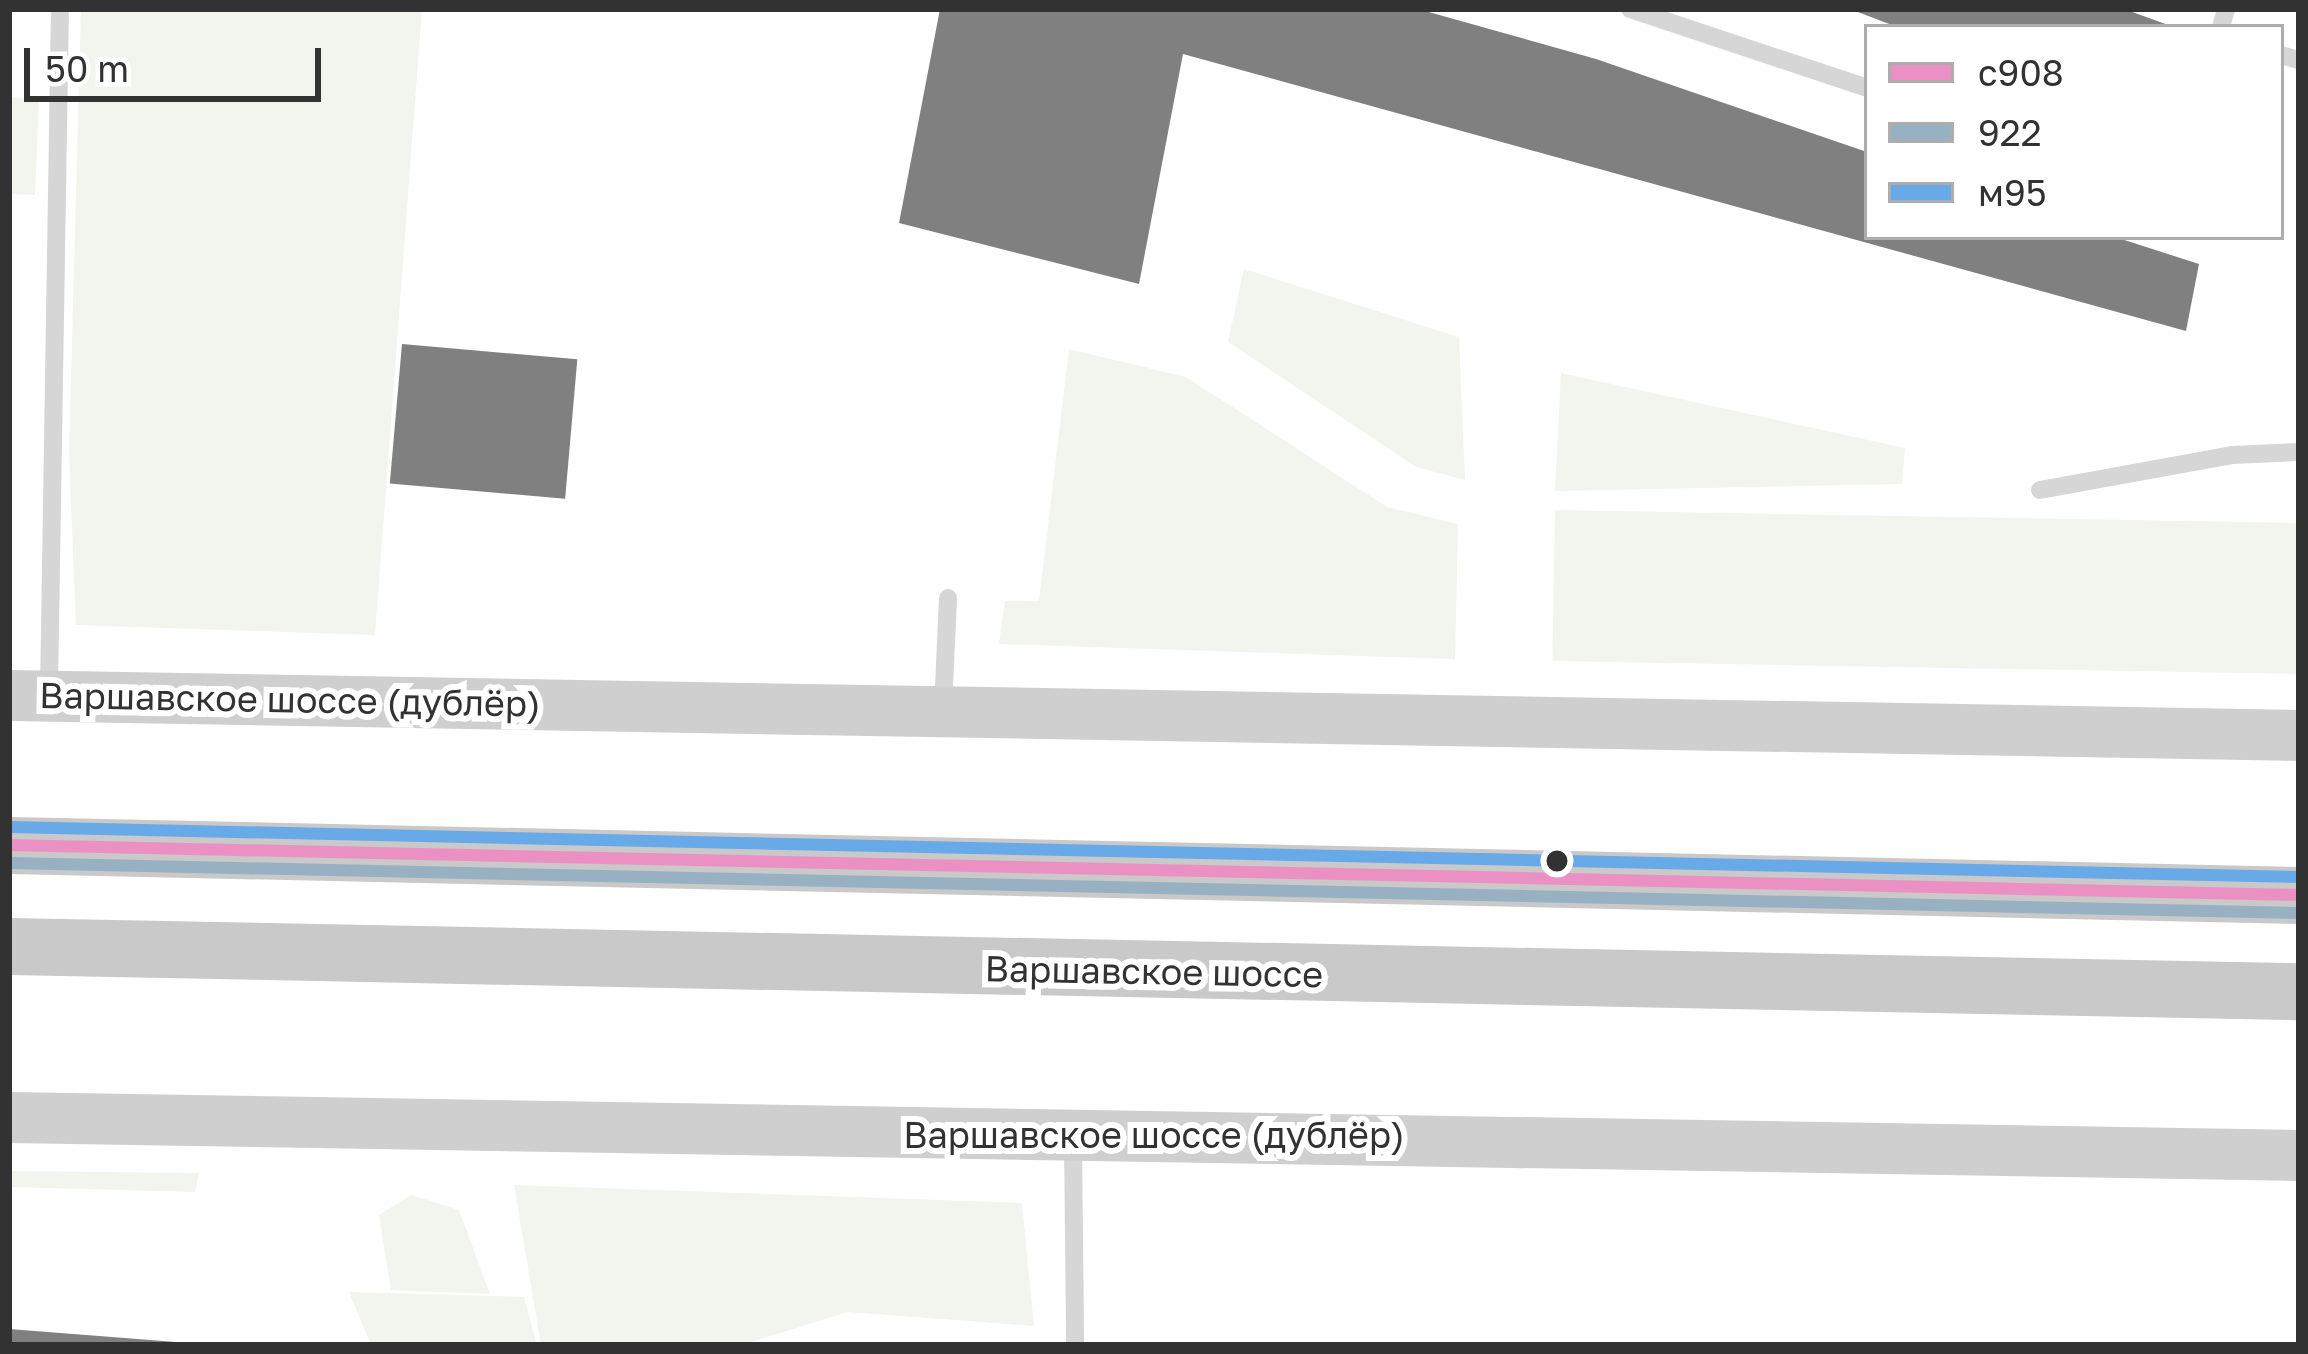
<!DOCTYPE html>
<html>
<head>
<meta charset="utf-8">
<style>
  body { margin:0 }
  #map { position:relative; width:2308px; height:1354px; overflow:hidden; background:#fff; font-family:"Golos Text",sans-serif }
  div>[style] { position:absolute }
  .green>* { inset:0; background:#f1f5ed; transform-origin:0 0 }
  .building>* { inset:0; background:#808080; transform-origin:0 0 }
  .lane>* { height:18px; margin:-9px; padding:0 9px; transform-origin:9px; border-radius:9px; background:#d6d6d6 }
  .secondary>* { height:51px; margin:-25.5px; padding:0 25.5px; transform-origin:25.5px; border-radius:25.5px; background:#cfcfcf }
  .primary>* { height:57px; margin:-28.5px; padding:0 28.5px; transform-origin:28.5px; border-radius:28.5px; background:#c9c9c9 }
  .bus-1>* { height:12px; margin:-6px; padding:0 6px; transform-origin:6px; border-radius:6px; background:#ea90c2 }
  .bus-2>* { height:12px; margin:-6px; padding:0 6px; transform-origin:6px; border-radius:6px; background:#97b0c2 }
  .bus-3>* { height:12px; margin:-6px; padding:0 6px; transform-origin:6px; border-radius:6px; background:#68aae7 }
  .dots>* { width:33px; height:33px; translate:-50% -50%; box-sizing:border-box; border:6px solid #fff; border-radius:50% }
  span { translate:-50% -50%; white-space:nowrap; text-align:center; line-height:1.15; -webkit-text-stroke:12px #fff; paint-order:stroke }
  .street-label { font-size:36px; color:#323232 }
  .frame { position:absolute; inset:0; border:12px solid #323232; pointer-events:none }
  .legend { position:absolute; left:1864px; top:24px; width:420px; height:216px; box-sizing:border-box; background:#fff; border:3px solid #adadad; margin:0; padding:15px 21px; list-style:none; font-size:36px; color:#323232 }
  .legend li { display:flex; align-items:center; gap:24px; height:60px }
  .legend b { width:60px; border:3px solid #adadad }
  .scale { position:absolute; left:24px; top:48px; width:297px; height:54px; box-sizing:border-box; border:6px solid #323232; border-top:0; padding-left:15px; font-size:36px; line-height:42px; white-space:nowrap; color:#323232; -webkit-text-stroke:9px #fff; paint-order:stroke }
</style>
</head>
<body>
<div id="map">
  <div class="green">
    <div style="clip-path:polygon(81px 9px,422px 9px,375px 635px,76px 625px,69px 454px)"></div>
    <div style="clip-path:polygon(9px 97px,39px 99px,35px 195px,9px 194px)"></div>
    <div style="clip-path:polygon(1244px 269px,1459px 337px,1465px 480px,1416px 467px,1228px 342px)"></div>
    <div style="clip-path:polygon(1069px 349px,1186px 377px,1387px 507px,1458px 524px,1455px 659px,999px 644px,1005px 601px,1039px 601px)"></div>
    <div style="clip-path:polygon(1561px 373px,1905px 448px,1902px 484px,1555px 491px)"></div>
    <div style="left:1555px;top:510px;width:744px;height:151px;rotate:1deg"></div>
    <div style="clip-path:polygon(9px 1171px,199px 1173px,195px 1192px,9px 1187px)"></div>
    <div style="clip-path:polygon(514px 1185px,1022px 1203px,1034px 1326px,848px 1312px,741px 1345px,541px 1345px)"></div>
    <div style="clip-path:polygon(411px 1195px,459px 1210px,490px 1294px,391px 1290px,379px 1215px)"></div>
    <div style="clip-path:polygon(349px 1292px,524px 1297px,537px 1345px,371px 1345px)"></div>
  </div>
  <div class="building">
    <div style="clip-path:polygon(940px 9px,1418px 9px,1596px 59px,1867px 152px,1867px 237px,2115px 237px,2199px 264px,2186px 331px,1183px 54px,1139px 284px,899px 223px)"></div>
    <div style="clip-path:polygon(1850px 9px,2124px 9px,2171px 26px,1897px 27px)"></div>
    <div style="left:402px;top:344px;width:176px;height:140px;rotate:5deg"></div>
    <div style="clip-path:polygon(9px 1329px,176px 1342px,176px 1345px,9px 1345px)"></div>
  </div>
  <div class="lane">
    <div style="left:1630px;top:9px;width:250px;rotate:18.4deg"></div>
    <div style="left:2221px;top:27px;width:19px;rotate:-74deg"></div>
    <div style="left:2281px;top:55px;width:19px;rotate:16deg"></div>
    <div style="left:2040px;top:490px;width:195px;rotate:-10.3deg"></div>
    <div style="left:2232px;top:455px;width:67px;rotate:-2.6deg"></div>
    <div style="left:49px;top:691px;width:682px;rotate:-89.08deg"></div>
    <div style="left:943px;top:709px;width:111px;rotate:-87.4deg"></div>
    <div style="left:1073px;top:1140px;width:205px;rotate:89.4deg"></div>
  </div>
  <div class="secondary">
    <div style="left:9px;top:695px;width:2290px;rotate:1deg"></div>
    <div style="left:9px;top:1117px;width:2290px;rotate:0.95deg"></div>
  </div>
  <div class="primary">
    <div style="left:9px;top:845px;width:2291px;rotate:1.25deg"></div>
    <div style="left:9px;top:946px;width:2290px;rotate:1.13deg"></div>
  </div>
  <div class="bus-1">
    <div style="left:9px;top:845px;width:2291px;rotate:1.25deg"></div>
  </div>
  <div class="bus-2">
    <div style="left:9px;top:863px;width:2291px;rotate:1.25deg"></div>
  </div>
  <div class="bus-3">
    <div style="left:9px;top:827px;width:2291px;rotate:1.25deg"></div>
  </div>
  <div class="dots">
    <div style="left:1557px;top:861px;background:#323232"></div>
  </div>
  <div class="street-label">
    <span style="left:290px;top:699px;rotate:1deg">Варшавское шоссе (дублёр)</span>
    <span style="left:1154px;top:971px;rotate:1deg">Варшавское шоссе</span>
    <span style="left:1154px;top:1135px">Варшавское шоссе (дублёр)</span>
  </div>
  <div class="frame"></div>
  <ul class="legend">
  <li><b style="height:15px;background:#ea90c2"></b>с908</li>
  <li><b style="height:15px;background:#97b0c2"></b>922</li>
  <li><b style="height:15px;background:#68aae7"></b>м95</li>
  </ul>
  <div class="scale">50 m</div>
</div>
</body>
</html>
